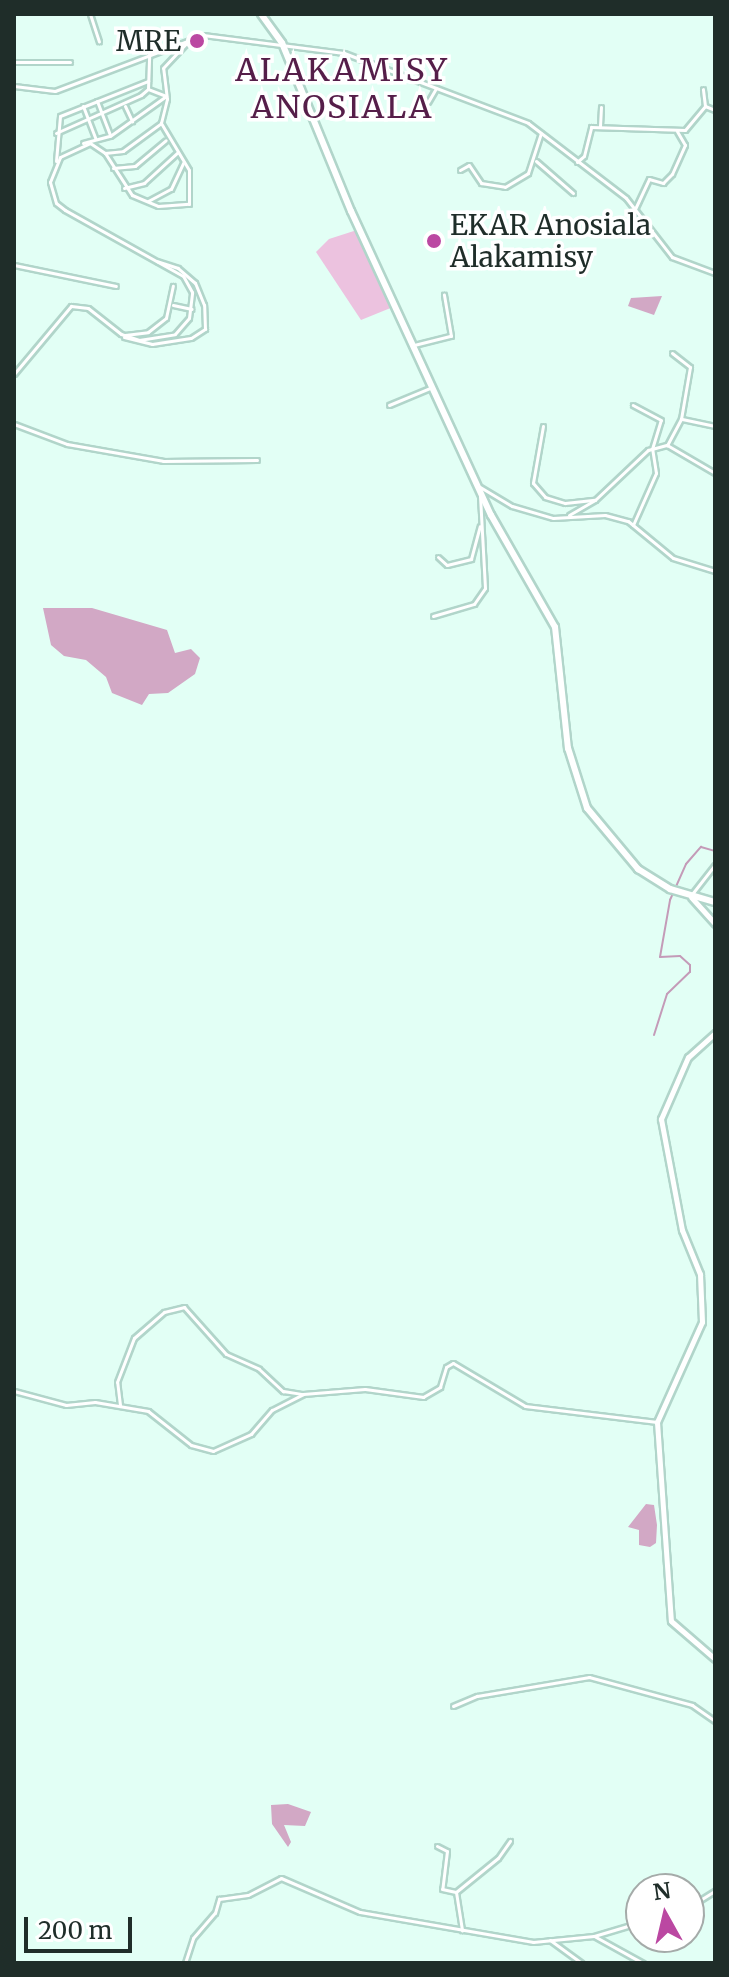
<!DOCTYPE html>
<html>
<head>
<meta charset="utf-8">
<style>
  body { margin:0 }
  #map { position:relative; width:729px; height:1977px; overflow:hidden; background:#e2fff5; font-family:Merriweather,serif }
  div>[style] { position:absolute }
  .green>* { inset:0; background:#ecc2df }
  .forest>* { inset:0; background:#d2a8c5 }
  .stream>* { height:2px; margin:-1px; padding:0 1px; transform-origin:1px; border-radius:1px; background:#c49bb8 }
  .roads { filter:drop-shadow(2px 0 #b1d5ca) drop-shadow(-2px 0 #b1d5ca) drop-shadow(0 2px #b1d5ca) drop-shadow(0 -2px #b1d5ca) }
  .street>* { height:3px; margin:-1.5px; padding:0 1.5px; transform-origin:1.5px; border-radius:1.5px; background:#fff }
  .secondary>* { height:5px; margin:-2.5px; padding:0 2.5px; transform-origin:2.5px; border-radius:2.5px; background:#fff }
  .primary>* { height:6px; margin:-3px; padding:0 3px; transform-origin:3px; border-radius:3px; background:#fff }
  .dots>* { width:22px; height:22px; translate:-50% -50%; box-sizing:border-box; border:4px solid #fff; border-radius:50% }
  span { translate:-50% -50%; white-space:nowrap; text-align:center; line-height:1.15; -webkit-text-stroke:7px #fff; paint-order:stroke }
  .poi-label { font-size:28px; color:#1f2d29 }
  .right { translate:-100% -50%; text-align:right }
  .left { translate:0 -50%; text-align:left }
  .quarter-label { font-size:32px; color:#551e49; letter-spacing:2px }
  .frame { position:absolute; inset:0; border:16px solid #1f2d29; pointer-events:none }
  .north { position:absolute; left:625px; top:1873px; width:80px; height:80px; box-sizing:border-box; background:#fff; border:2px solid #a5aba9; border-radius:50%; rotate:352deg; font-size:22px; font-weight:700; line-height:32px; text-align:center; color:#1f2d29 }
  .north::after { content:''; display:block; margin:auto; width:28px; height:36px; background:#bb48a2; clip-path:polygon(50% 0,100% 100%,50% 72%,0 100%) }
  .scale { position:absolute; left:24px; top:1917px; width:108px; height:36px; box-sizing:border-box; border:4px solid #1f2d29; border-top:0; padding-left:10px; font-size:24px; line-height:28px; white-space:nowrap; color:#1f2d29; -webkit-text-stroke:6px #fff; paint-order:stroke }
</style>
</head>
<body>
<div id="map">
  <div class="green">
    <div style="clip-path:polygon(357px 230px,393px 307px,361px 320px,316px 252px,329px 239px)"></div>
  </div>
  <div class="forest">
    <div style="clip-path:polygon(662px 296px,654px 315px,628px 306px,631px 298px)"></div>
    <div style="clip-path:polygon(43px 608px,92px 608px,167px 630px,175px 653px,191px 649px,200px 658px,195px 674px,168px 693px,149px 694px,142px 705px,112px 693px,106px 677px,86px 660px,64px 656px,51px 645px)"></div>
    <div style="clip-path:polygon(646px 1504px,654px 1505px,657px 1525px,656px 1543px,650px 1547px,639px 1545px,639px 1530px,628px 1527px)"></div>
    <div style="clip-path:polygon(288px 1804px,311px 1812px,305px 1826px,284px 1825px,291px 1842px,288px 1847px,272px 1824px,271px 1805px)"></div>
  </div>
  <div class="stream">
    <div style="left:654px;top:1035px;width:43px;rotate:-72.4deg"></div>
    <div style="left:667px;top:994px;width:32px;rotate:-44deg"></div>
    <div style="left:690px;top:972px;width:7px;rotate:-90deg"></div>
    <div style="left:690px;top:965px;width:13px;rotate:-138deg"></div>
    <div style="left:680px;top:956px;width:20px;rotate:177deg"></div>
    <div style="left:660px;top:957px;width:58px;rotate:-80deg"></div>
    <div style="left:670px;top:900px;width:39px;rotate:-66deg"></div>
    <div style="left:686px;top:864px;width:23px;rotate:-49deg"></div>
    <div style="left:701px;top:847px;width:15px;rotate:16deg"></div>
  </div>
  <div class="roads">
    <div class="street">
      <div style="left:90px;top:14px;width:29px;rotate:72deg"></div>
      <div style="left:14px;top:62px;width:56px"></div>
      <div style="left:14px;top:86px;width:41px;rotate:7deg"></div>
      <div style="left:55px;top:91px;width:158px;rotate:-20.7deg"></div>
      <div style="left:203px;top:35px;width:142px;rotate:7.3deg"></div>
      <div style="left:344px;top:53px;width:197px;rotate:20.8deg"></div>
      <div style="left:528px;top:123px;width:123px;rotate:37.4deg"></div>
      <div style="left:626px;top:198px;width:75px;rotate:52.1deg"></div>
      <div style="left:672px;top:257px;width:46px;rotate:20.4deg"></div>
      <div style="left:97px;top:101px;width:36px;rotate:69deg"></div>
      <div style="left:428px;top:102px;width:16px;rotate:-60deg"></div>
      <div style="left:83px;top:106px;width:34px;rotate:69deg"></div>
      <div style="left:125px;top:106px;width:17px;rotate:65deg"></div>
      <div style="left:705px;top:106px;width:11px;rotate:22deg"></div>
      <div style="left:600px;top:126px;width:19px;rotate:-87deg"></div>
      <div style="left:56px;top:133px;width:93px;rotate:-24.1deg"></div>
      <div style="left:141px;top:95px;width:9px;rotate:-41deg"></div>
      <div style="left:148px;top:89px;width:36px;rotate:-88deg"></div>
      <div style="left:83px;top:143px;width:28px;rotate:-15deg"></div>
      <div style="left:110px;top:136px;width:69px;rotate:-35.5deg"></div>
      <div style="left:166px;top:96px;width:19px;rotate:-159deg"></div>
      <div style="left:105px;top:153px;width:18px;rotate:-6deg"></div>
      <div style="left:123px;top:151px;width:46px;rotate:-36.1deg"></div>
      <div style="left:56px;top:161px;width:45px;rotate:-84.9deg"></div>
      <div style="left:60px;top:116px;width:95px;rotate:-21.7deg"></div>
      <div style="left:536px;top:161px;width:49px;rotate:40.9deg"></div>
      <div style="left:577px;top:162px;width:9px;rotate:-41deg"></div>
      <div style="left:584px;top:156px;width:30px;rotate:-76deg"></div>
      <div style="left:591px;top:127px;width:94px;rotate:1.8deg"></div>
      <div style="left:685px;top:130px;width:31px;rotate:-50deg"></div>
      <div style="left:705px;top:106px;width:17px;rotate:-97deg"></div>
      <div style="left:113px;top:168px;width:22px;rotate:-5deg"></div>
      <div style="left:135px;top:166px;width:40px;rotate:-40deg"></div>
      <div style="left:460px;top:170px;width:10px;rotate:-29deg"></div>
      <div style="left:469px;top:165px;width:22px;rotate:56deg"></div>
      <div style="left:481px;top:183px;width:24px;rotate:9deg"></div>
      <div style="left:505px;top:187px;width:27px;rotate:-31deg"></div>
      <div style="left:528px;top:173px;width:42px;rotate:-72deg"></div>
      <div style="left:124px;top:188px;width:21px;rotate:-14deg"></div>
      <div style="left:144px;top:183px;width:45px;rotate:-42.3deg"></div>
      <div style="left:148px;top:201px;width:26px;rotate:-28deg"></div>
      <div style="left:171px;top:189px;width:29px;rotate:-65deg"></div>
      <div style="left:635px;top:209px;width:33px;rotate:-65deg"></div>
      <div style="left:649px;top:179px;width:15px;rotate:16deg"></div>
      <div style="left:663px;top:183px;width:13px;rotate:-45deg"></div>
      <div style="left:672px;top:174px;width:32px;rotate:-66deg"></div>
      <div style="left:685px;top:145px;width:16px;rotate:-120deg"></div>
      <div style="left:14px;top:265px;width:104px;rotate:11.6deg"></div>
      <div style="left:173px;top:305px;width:19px;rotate:12deg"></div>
      <div style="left:125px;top:335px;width:23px;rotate:-7deg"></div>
      <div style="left:148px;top:332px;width:23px;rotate:-38deg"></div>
      <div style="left:166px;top:318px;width:33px;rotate:-78deg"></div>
      <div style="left:124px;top:337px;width:29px;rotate:14deg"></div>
      <div style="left:152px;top:344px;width:39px;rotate:-9deg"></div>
      <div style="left:191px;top:338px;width:17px;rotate:-33deg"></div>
      <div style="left:205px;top:329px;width:24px;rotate:-92deg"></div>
      <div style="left:204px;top:305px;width:24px;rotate:-112deg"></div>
      <div style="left:195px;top:283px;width:23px;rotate:-139deg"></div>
      <div style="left:178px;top:268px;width:22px;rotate:-162deg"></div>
      <div style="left:414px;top:345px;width:38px;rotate:-14deg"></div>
      <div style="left:451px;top:336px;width:42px;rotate:-99.7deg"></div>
      <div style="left:672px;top:353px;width:23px;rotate:38deg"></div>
      <div style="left:690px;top:367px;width:53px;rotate:99.8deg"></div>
      <div style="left:14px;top:374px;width:89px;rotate:-50deg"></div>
      <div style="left:71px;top:306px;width:17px;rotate:7deg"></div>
      <div style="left:88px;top:308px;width:42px;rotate:38.2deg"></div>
      <div style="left:121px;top:334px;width:19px;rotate:18deg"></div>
      <div style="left:139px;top:340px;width:36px;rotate:-9deg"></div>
      <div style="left:175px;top:334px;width:21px;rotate:-49deg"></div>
      <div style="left:189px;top:318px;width:26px;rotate:-83deg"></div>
      <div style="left:192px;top:292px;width:18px;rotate:-119deg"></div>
      <div style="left:183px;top:276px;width:135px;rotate:-150.8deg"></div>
      <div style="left:65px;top:210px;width:11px;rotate:-142deg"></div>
      <div style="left:56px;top:203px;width:22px;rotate:-106deg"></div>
      <div style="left:50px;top:182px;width:27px;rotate:-68deg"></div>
      <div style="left:60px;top:157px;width:33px;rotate:-25deg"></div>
      <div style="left:90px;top:143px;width:18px;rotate:34deg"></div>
      <div style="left:105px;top:153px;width:50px;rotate:57.3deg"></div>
      <div style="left:132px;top:195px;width:28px;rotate:23deg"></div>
      <div style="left:158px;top:206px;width:31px;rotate:-4deg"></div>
      <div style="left:189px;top:204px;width:34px;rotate:-90deg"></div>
      <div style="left:189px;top:170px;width:55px;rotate:-120.8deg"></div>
      <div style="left:161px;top:123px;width:25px;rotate:-76deg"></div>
      <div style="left:167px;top:99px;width:31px;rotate:-97deg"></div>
      <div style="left:163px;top:68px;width:44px;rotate:-46.8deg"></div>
      <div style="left:389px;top:405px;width:44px;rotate:-22.5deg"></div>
      <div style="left:14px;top:424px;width:57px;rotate:20.7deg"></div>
      <div style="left:67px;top:444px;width:97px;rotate:10deg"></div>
      <div style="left:163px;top:461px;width:94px;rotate:-0.6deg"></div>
      <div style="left:543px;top:426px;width:58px;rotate:100deg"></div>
      <div style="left:533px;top:483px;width:18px;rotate:49deg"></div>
      <div style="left:545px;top:497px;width:21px;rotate:17deg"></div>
      <div style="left:565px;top:503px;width:30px;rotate:-6deg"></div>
      <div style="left:715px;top:426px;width:35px;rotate:-168deg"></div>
      <div style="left:681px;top:419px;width:30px;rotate:118deg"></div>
      <div style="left:667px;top:445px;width:56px;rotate:30.3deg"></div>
      <div style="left:480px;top:487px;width:37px;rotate:31deg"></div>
      <div style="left:512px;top:506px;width:43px;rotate:16.3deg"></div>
      <div style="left:553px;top:518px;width:52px;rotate:-3.3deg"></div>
      <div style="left:605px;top:515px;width:24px;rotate:15deg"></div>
      <div style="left:628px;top:521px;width:58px;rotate:39.4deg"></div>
      <div style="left:673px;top:558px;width:44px;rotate:17.2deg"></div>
      <div style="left:569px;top:515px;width:30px;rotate:-30deg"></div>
      <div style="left:595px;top:500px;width:73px;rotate:-43.3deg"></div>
      <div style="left:648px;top:450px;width:20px;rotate:-15deg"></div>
      <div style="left:633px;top:525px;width:57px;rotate:-66.1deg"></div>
      <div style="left:656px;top:473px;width:24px;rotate:-99deg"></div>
      <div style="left:652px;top:449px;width:30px;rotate:-73deg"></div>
      <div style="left:661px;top:420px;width:32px;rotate:-152deg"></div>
      <div style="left:438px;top:557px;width:12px;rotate:42deg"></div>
      <div style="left:447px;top:565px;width:25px;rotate:-14deg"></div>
      <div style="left:471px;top:559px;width:34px;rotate:-75deg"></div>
      <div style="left:433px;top:616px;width:43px;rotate:-16.3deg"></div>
      <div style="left:474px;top:604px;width:19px;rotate:-55deg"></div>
      <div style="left:485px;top:588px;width:92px;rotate:-93.1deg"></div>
      <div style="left:692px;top:894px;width:37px;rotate:-52deg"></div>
      <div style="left:14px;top:1391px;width:54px;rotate:15.1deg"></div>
      <div style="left:66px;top:1405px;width:29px;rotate:-6deg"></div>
      <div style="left:95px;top:1402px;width:54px;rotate:9.6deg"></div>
      <div style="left:148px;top:1411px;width:55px;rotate:38.3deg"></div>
      <div style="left:191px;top:1445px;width:23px;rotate:15deg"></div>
      <div style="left:213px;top:1451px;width:42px;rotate:-24.1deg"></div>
      <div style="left:251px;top:1434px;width:32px;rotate:-49deg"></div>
      <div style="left:272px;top:1410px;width:35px;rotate:-27deg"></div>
      <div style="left:303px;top:1394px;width:62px;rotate:-4.6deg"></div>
      <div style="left:365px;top:1389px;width:59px;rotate:7.9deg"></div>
      <div style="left:423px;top:1397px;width:20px;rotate:-30deg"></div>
      <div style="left:440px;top:1387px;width:21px;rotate:-73deg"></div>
      <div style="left:446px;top:1367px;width:8px;rotate:-30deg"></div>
      <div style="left:453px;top:1363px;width:84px;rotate:30.8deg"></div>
      <div style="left:525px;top:1406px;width:133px;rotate:6.9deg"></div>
      <div style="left:120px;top:1405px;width:23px;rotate:-97deg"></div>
      <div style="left:117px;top:1382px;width:47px;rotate:-68.9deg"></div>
      <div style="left:134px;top:1338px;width:40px;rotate:-41deg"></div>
      <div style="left:164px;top:1312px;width:21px;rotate:-14deg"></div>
      <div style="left:184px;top:1307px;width:63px;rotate:48.2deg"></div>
      <div style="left:226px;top:1354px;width:36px;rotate:24deg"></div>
      <div style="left:259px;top:1369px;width:33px;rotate:43deg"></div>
      <div style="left:283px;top:1391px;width:20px;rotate:9deg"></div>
      <div style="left:453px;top:1706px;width:26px;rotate:-23deg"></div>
      <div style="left:477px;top:1696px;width:114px;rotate:-9.6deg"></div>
      <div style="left:589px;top:1677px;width:107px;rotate:15.2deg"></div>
      <div style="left:692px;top:1705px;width:28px;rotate:35deg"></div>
      <div style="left:437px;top:1846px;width:11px;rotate:27deg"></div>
      <div style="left:447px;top:1851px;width:38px;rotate:97deg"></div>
      <div style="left:442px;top:1889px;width:14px;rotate:12deg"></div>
      <div style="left:456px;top:1892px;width:54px;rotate:-39deg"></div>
      <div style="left:498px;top:1858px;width:21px;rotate:-55deg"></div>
      <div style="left:456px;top:1892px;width:39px;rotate:81deg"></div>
      <div style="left:689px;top:1907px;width:31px;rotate:-32deg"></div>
      <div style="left:594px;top:1936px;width:56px;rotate:28.9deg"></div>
      <div style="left:550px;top:1940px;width:39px;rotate:36deg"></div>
      <div style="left:185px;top:1963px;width:26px;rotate:-72deg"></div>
      <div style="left:193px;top:1938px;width:33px;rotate:-49deg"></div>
      <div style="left:215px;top:1913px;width:15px;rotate:-74deg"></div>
      <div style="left:219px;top:1899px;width:29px;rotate:-8deg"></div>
      <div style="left:248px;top:1895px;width:37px;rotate:-27deg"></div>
      <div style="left:281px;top:1878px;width:86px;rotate:23.3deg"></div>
      <div style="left:360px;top:1912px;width:176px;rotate:9.8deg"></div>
      <div style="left:533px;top:1942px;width:61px;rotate:-5.6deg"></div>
      <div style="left:594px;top:1936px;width:49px;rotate:-16.6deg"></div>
    </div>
    <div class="secondary">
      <div style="left:691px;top:897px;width:36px;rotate:48deg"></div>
      <div style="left:715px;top:1033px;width:36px;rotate:138deg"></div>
      <div style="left:688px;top:1057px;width:68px;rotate:113.5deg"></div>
      <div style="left:661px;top:1119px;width:113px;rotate:79.3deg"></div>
      <div style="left:682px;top:1230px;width:48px;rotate:67.8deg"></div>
      <div style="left:700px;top:1274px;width:48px;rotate:87.6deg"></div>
      <div style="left:702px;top:1322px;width:110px;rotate:114.2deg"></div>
      <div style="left:657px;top:1422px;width:199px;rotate:86deg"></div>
      <div style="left:671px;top:1621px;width:58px;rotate:40.8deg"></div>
    </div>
    <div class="primary">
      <div style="left:261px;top:14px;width:36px;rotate:54deg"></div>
      <div style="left:282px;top:43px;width:182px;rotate:67.7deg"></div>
      <div style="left:351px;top:211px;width:335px;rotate:65.3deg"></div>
      <div style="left:491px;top:515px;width:129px;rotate:60.3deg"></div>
      <div style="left:555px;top:627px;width:122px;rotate:83.9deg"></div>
      <div style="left:568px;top:748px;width:63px;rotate:72.4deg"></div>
      <div style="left:587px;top:808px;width:80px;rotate:50.1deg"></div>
      <div style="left:638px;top:869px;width:38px;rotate:32deg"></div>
      <div style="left:670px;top:889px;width:47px;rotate:16.1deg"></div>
    </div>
  </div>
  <div class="dots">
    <div style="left:197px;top:41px;background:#bb48a2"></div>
    <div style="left:434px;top:241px;background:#bb48a2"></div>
  </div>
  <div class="poi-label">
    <span class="right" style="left:181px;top:41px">MRE</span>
    <span class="left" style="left:450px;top:241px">EKAR Anosiala<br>Alakamisy</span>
  </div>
  <div class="quarter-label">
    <span style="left:342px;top:89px">ALAKAMISY<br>ANOSIALA</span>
  </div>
  <div class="frame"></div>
  <div class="north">N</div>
  <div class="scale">200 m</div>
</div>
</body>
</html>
